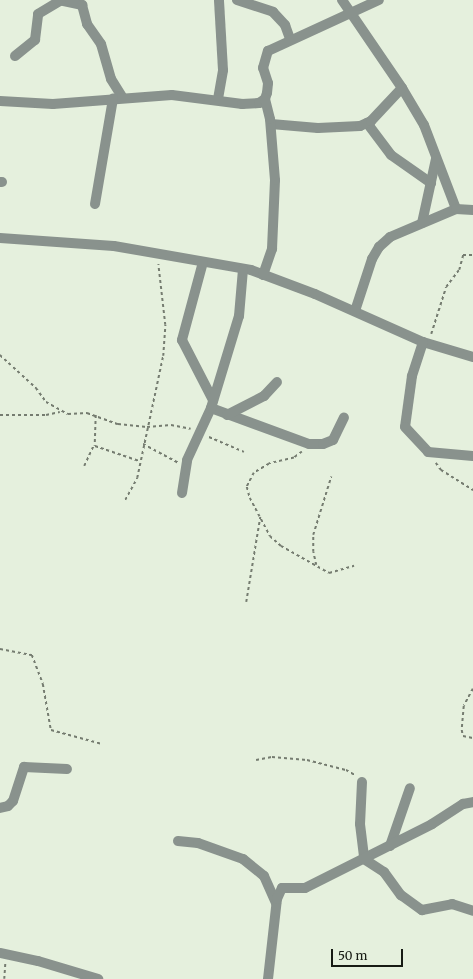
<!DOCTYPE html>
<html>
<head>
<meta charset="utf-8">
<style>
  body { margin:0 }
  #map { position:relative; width:473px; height:979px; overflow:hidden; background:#e5f0dd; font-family:Merriweather,serif }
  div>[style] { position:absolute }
  .path>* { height:1.5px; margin-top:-0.75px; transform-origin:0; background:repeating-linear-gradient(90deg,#757c70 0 3px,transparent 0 6px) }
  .minor>* { height:10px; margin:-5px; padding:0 5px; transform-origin:5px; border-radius:5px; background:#89928d }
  span { translate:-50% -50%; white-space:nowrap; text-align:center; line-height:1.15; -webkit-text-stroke:4px #e5f0dd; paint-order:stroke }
  .scale { position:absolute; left:331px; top:949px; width:72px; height:18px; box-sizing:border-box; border:2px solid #171b14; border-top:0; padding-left:5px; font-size:12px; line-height:14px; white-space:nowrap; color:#171b14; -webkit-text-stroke:3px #e5f0dd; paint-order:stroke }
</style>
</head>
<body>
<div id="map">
  <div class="path">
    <div style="left:431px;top:334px;width:49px;rotate:-72.3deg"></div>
    <div style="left:446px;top:287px;width:21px;rotate:-53deg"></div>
    <div style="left:459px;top:270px;width:16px;rotate:-75deg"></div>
    <div style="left:463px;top:255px;width:10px"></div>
    <div style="left:0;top:355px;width:49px;rotate:42.5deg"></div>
    <div style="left:36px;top:388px;width:17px;rotate:54deg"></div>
    <div style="left:46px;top:402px;width:25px;rotate:29deg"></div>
    <div style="left:68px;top:414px;width:19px;rotate:-3deg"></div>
    <div style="left:87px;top:413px;width:33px;rotate:20deg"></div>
    <div style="left:118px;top:424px;width:29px;rotate:6deg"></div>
    <div style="left:147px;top:427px;width:24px;rotate:-5deg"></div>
    <div style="left:171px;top:425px;width:20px;rotate:11deg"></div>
    <div style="left:0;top:415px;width:46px"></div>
    <div style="left:46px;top:415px;width:14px;rotate:-12deg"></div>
    <div style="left:96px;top:415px;width:31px;rotate:92deg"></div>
    <div style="left:95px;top:446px;width:46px;rotate:18.8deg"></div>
    <div style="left:209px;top:437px;width:38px;rotate:23deg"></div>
    <div style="left:143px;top:444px;width:40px;rotate:28deg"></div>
    <div style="left:302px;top:452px;width:10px;rotate:143deg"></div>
    <div style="left:294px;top:458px;width:26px;rotate:167deg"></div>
    <div style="left:269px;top:464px;width:17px;rotate:149deg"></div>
    <div style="left:254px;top:473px;width:16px;rotate:117deg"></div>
    <div style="left:247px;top:487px;width:11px;rotate:75deg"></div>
    <div style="left:250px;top:498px;width:43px;rotate:62.2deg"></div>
    <div style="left:270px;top:536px;width:15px;rotate:42deg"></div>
    <div style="left:281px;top:546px;width:55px;rotate:29.4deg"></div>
    <div style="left:329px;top:573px;width:26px;rotate:-16deg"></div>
    <div style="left:436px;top:463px;width:9px;rotate:54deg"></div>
    <div style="left:441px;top:470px;width:38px;rotate:32deg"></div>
    <div style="left:84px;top:466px;width:23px;rotate:-65deg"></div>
    <div style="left:125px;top:500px;width:25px;rotate:-61deg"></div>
    <div style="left:137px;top:478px;width:125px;rotate:-78deg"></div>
    <div style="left:163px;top:356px;width:31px;rotate:-86deg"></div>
    <div style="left:165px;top:325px;width:61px;rotate:-96.5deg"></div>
    <div style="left:316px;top:565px;width:13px;rotate:-103deg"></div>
    <div style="left:313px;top:552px;width:17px;rotate:-90deg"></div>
    <div style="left:313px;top:535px;width:61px;rotate:-72.8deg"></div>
    <div style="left:246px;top:602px;width:86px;rotate:-80.6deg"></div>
    <div style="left:0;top:649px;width:33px;rotate:11deg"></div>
    <div style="left:32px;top:655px;width:31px;rotate:69deg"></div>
    <div style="left:43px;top:684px;width:47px;rotate:80.1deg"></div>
    <div style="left:51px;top:730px;width:53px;rotate:15.4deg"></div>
    <div style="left:473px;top:689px;width:19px;rotate:118deg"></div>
    <div style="left:464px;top:706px;width:24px;rotate:95deg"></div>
    <div style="left:462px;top:730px;width:6px;rotate:81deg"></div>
    <div style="left:463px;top:736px;width:10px;rotate:11deg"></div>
    <div style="left:256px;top:760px;width:16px;rotate:-11deg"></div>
    <div style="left:272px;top:757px;width:35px;rotate:5deg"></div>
    <div style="left:307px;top:760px;width:40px;rotate:14.4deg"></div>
    <div style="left:346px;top:770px;width:10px;rotate:29deg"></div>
    <div style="left:4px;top:979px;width:15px;rotate:-86deg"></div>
  </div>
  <div class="minor">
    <div style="left:59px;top:0;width:24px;rotate:12deg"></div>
    <div style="left:82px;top:5px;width:20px;rotate:75deg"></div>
    <div style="left:87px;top:24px;width:24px;rotate:55deg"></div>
    <div style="left:101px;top:44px;width:36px;rotate:74deg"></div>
    <div style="left:111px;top:79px;width:22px;rotate:58deg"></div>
    <div style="left:237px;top:0;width:38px;rotate:18deg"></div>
    <div style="left:273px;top:12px;width:18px;rotate:47deg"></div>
    <div style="left:285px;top:25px;width:15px;rotate:70deg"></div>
    <div style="left:342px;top:0;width:107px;rotate:55.7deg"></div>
    <div style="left:402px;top:88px;width:43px;rotate:59.3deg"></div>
    <div style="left:424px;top:125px;width:90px;rotate:69.1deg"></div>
    <div style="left:15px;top:56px;width:26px;rotate:-39deg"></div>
    <div style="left:35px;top:40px;width:26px;rotate:-83deg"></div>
    <div style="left:38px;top:14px;width:26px;rotate:-31deg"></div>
    <div style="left:218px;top:99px;width:29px;rotate:-80deg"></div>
    <div style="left:223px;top:70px;width:70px;rotate:-93.3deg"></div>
    <div style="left:0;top:101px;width:53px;rotate:3.2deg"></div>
    <div style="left:53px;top:104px;width:119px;rotate:-4.3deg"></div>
    <div style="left:172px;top:95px;width:71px;rotate:7.3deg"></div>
    <div style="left:242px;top:104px;width:17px;rotate:-3deg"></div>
    <div style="left:259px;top:103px;width:7px;rotate:-34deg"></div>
    <div style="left:265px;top:99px;width:6px;rotate:-72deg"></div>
    <div style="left:267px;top:93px;width:10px;rotate:-84deg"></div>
    <div style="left:268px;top:83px;width:16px;rotate:-108deg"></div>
    <div style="left:263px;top:68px;width:18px;rotate:-74deg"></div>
    <div style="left:268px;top:51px;width:122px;rotate:-24.7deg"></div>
    <div style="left:367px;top:123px;width:40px;rotate:53deg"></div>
    <div style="left:391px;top:155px;width:49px;rotate:35deg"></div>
    <div style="left:271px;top:124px;width:47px;rotate:4.9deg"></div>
    <div style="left:318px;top:128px;width:42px;rotate:-2.7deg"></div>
    <div style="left:360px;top:126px;width:12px;rotate:-24deg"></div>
    <div style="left:371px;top:121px;width:45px;rotate:-46.8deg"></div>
    <div style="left:0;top:182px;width:2px"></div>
    <div style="left:95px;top:204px;width:107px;rotate:-80.3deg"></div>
    <div style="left:422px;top:223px;width:66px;rotate:-77.7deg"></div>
    <div style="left:0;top:238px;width:114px;rotate:4deg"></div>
    <div style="left:114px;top:246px;width:139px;rotate:9.9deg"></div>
    <div style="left:251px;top:270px;width:68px;rotate:20.6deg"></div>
    <div style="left:315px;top:294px;width:118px;rotate:24deg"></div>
    <div style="left:423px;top:342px;width:52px;rotate:16.7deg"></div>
    <div style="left:203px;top:262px;width:81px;rotate:105.1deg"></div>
    <div style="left:182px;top:340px;width:68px;rotate:62.7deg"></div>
    <div style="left:263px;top:275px;width:28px;rotate:-71deg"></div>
    <div style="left:272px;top:249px;width:69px;rotate:-87.5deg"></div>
    <div style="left:275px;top:180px;width:61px;rotate:-94.7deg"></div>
    <div style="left:270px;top:119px;width:21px;rotate:-104deg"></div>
    <div style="left:355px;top:311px;width:55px;rotate:-71.9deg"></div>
    <div style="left:372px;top:259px;width:14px;rotate:-60deg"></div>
    <div style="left:379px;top:247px;width:15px;rotate:-42deg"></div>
    <div style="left:390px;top:237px;width:72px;rotate:-23deg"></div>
    <div style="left:456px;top:209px;width:17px;rotate:3deg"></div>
    <div style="left:423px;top:342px;width:36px;rotate:108deg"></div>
    <div style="left:412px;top:376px;width:51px;rotate:97.8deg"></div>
    <div style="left:405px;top:427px;width:34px;rotate:47deg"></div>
    <div style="left:428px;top:452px;width:45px;rotate:5.1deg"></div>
    <div style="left:211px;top:408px;width:104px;rotate:20.2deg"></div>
    <div style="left:309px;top:444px;width:14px"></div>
    <div style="left:323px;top:444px;width:11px;rotate:-22deg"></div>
    <div style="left:333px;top:440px;width:25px;rotate:-64deg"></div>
    <div style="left:227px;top:415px;width:42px;rotate:-27.2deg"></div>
    <div style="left:264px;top:396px;width:19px;rotate:-47deg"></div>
    <div style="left:182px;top:493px;width:33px;rotate:-81deg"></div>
    <div style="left:187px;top:460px;width:57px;rotate:-65.2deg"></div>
    <div style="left:211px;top:408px;width:96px;rotate:-73.1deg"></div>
    <div style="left:239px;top:316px;width:47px;rotate:-85.1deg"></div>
    <div style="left:362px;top:782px;width:42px;rotate:92.7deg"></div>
    <div style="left:360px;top:824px;width:35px;rotate:83deg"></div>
    <div style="left:364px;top:859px;width:24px;rotate:33deg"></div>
    <div style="left:384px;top:872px;width:29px;rotate:54deg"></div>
    <div style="left:401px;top:895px;width:26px;rotate:36deg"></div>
    <div style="left:422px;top:910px;width:31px;rotate:-11deg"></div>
    <div style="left:452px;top:904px;width:22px;rotate:18deg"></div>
    <div style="left:0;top:808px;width:8px;rotate:-14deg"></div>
    <div style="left:8px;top:806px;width:7px;rotate:-45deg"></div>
    <div style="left:13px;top:801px;width:36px;rotate:-72deg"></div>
    <div style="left:24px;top:767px;width:43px;rotate:2.7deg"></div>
    <div style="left:178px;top:841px;width:20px;rotate:6deg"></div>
    <div style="left:198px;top:843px;width:48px;rotate:19.6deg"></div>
    <div style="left:243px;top:859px;width:27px;rotate:39deg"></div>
    <div style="left:264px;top:876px;width:30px;rotate:66deg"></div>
    <div style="left:390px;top:846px;width:61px;rotate:-71deg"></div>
    <div style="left:0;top:953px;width:39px;rotate:12deg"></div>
    <div style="left:38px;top:961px;width:63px;rotate:16.7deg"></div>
    <div style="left:268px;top:979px;width:81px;rotate:-83.6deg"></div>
    <div style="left:277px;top:899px;width:12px;rotate:-66deg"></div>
    <div style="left:282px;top:888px;width:23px"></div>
    <div style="left:305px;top:888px;width:142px;rotate:-26.7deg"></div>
    <div style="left:432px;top:824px;width:37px;rotate:-33deg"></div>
    <div style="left:463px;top:804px;width:10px;rotate:-11deg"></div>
  </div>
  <div class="scale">50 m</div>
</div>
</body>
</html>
